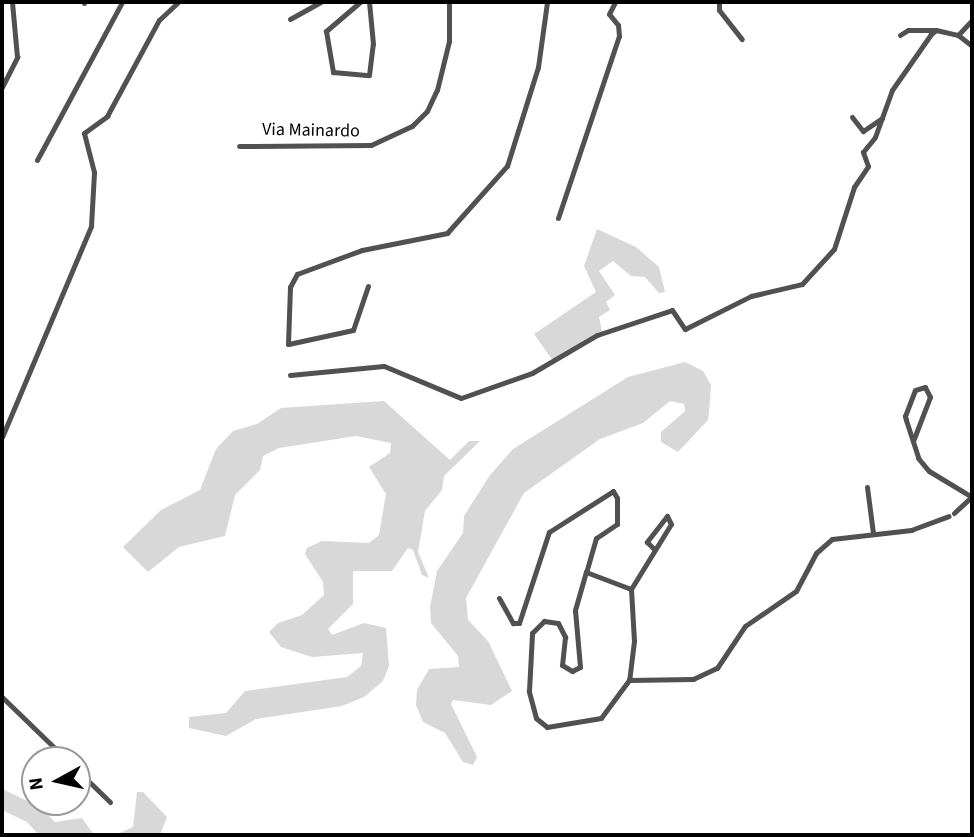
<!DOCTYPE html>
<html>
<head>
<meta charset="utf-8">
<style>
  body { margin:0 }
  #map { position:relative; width:974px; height:837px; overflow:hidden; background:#fff; font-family:"Source Sans 3",sans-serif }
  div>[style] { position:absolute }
  .green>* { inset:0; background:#d8d8d8 }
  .minor>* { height:5px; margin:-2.5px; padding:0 2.5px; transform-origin:2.5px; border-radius:2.5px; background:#515151 }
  span { translate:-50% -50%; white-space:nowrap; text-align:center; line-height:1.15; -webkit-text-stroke:7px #fff; paint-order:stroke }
  .street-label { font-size:18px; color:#000 }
  .frame { position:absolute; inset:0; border:4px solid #000; pointer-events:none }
  .north { position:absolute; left:21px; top:746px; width:70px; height:70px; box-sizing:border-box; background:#fff; border:2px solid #999; border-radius:50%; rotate:262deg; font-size:19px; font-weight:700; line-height:28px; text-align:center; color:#000 }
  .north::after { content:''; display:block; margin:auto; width:24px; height:32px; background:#000; clip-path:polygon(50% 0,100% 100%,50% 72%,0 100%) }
</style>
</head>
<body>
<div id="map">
  <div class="green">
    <div style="clip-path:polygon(597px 229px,636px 247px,659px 267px,665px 292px,659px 293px,645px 277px,631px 276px,613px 261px,599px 271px,615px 295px,606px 302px,610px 310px,599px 317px,602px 331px,553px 361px,534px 334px,596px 292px,584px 266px)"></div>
    <div style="clip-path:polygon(685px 362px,703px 371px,711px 385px,710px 401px,708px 420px,678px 452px,661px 442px,661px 432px,685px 411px,684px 404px,670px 401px,643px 423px,600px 439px,524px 493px,466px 598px,468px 620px,488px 641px,512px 691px,491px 705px,453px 700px,451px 704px,477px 757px,473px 765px,463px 762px,445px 733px,423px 722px,416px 705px,417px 690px,429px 669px,459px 667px,458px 656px,431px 623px,430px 607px,437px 571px,463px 533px,464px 516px,490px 475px,513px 449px,628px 377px)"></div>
    <div style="clip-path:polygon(384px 401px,450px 460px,469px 441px,480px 441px,444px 476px,442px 490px,425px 511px,418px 552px,429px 578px,422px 575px,413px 550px,408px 548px,392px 571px,353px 571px,353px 604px,328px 629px,332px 635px,364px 623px,386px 628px,389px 666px,383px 681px,364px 697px,342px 706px,256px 719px,226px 736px,189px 728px,189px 717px,226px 713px,245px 691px,347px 677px,361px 666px,363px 653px,312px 657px,281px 647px,269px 632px,278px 623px,302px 615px,324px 595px,323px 582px,305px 554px,307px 548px,322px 541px,369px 543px,379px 535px,386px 494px,369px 467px,390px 453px,391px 443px,356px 436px,279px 448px,263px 456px,260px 470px,235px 495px,225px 536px,179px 547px,148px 572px,123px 547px,161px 510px,200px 490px,216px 449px,233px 431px,257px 424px,281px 408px)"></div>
    <div style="clip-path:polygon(2px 789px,40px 807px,55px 822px,82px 818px,94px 835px,38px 834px,27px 822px,2px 810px)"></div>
    <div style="clip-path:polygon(137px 792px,143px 792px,167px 817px,160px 835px,115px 835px,133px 827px)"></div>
  </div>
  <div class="minor">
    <div style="left:84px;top:2px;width:1px;rotate:90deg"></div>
    <div style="left:360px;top:2px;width:45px;rotate:139.5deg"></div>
    <div style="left:326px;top:31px;width:42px;rotate:80.3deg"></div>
    <div style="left:333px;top:72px;width:36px;rotate:5deg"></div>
    <div style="left:369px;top:75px;width:31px;rotate:-83deg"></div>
    <div style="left:373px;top:44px;width:42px;rotate:-95.4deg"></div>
    <div style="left:719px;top:2px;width:8px;rotate:90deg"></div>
    <div style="left:719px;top:10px;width:37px;rotate:52deg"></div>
    <div style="left:290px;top:19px;width:35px;rotate:-29deg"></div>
    <div style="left:900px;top:35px;width:9px;rotate:-32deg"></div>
    <div style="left:908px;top:30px;width:28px"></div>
    <div style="left:958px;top:35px;width:18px;rotate:38deg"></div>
    <div style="left:2px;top:87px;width:34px;rotate:-63deg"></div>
    <div style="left:17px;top:57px;width:55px;rotate:-95.2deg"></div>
    <div style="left:852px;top:117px;width:18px;rotate:52deg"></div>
    <div style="left:863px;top:131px;width:23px;rotate:-34deg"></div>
    <div style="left:239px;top:146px;width:132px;rotate:-0.4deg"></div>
    <div style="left:371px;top:145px;width:45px;rotate:-24.9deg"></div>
    <div style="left:412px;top:126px;width:21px;rotate:-45deg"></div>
    <div style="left:427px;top:111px;width:23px;rotate:-65deg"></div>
    <div style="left:437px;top:90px;width:50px;rotate:-76.2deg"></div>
    <div style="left:449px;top:41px;width:39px;rotate:-90deg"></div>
    <div style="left:37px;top:160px;width:179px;rotate:-61.7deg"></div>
    <div style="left:558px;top:218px;width:192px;rotate:-71.5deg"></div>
    <div style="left:619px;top:36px;width:11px;rotate:-95deg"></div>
    <div style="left:618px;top:25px;width:14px;rotate:-129deg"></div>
    <div style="left:609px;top:14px;width:13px;rotate:-63deg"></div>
    <div style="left:368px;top:286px;width:46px;rotate:108.8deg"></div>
    <div style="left:353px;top:330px;width:66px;rotate:167.8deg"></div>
    <div style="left:288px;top:344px;width:57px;rotate:-88deg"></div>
    <div style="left:290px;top:287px;width:15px;rotate:-62deg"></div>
    <div style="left:297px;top:274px;width:69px;rotate:-20.3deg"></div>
    <div style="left:362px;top:250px;width:87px;rotate:-11.3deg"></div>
    <div style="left:447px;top:233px;width:90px;rotate:-48.2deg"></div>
    <div style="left:507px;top:166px;width:104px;rotate:-72.6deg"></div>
    <div style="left:538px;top:67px;width:66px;rotate:-82.1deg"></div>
    <div style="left:290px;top:375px;width:94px;rotate:-5.5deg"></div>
    <div style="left:384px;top:366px;width:83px;rotate:22.6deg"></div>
    <div style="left:461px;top:398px;width:75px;rotate:-19.4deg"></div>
    <div style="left:532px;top:373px;width:75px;rotate:-30.3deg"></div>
    <div style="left:597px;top:335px;width:79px;rotate:-18.4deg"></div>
    <div style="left:672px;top:310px;width:23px;rotate:56deg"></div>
    <div style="left:685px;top:329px;width:74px;rotate:-26.6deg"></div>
    <div style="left:751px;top:296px;width:52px;rotate:-13.2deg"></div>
    <div style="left:802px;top:284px;width:47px;rotate:-47.6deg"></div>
    <div style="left:834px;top:249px;width:65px;rotate:-72.1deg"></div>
    <div style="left:854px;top:187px;width:25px;rotate:-56deg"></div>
    <div style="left:868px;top:166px;width:15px;rotate:-110deg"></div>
    <div style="left:863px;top:152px;width:19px;rotate:-51deg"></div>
    <div style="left:875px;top:137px;width:50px;rotate:-70.1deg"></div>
    <div style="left:892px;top:90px;width:68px;rotate:-55.1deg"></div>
    <div style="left:931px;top:34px;width:6px;rotate:-39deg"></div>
    <div style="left:936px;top:30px;width:23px;rotate:13deg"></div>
    <div style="left:958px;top:35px;width:21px;rotate:-47deg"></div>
    <div style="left:2px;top:437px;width:229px;rotate:-67.1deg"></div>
    <div style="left:91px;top:226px;width:54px;rotate:-86.8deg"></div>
    <div style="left:94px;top:172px;width:40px;rotate:-104.4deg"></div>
    <div style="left:84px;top:133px;width:29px;rotate:-36deg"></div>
    <div style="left:107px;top:116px;width:109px;rotate:-61.6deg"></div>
    <div style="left:159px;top:20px;width:26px;rotate:-43deg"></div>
    <div style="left:913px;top:441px;width:47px;rotate:-68.9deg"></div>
    <div style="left:930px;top:397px;width:11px;rotate:-117deg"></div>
    <div style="left:925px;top:387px;width:10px;rotate:163deg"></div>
    <div style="left:915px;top:390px;width:28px;rotate:111deg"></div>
    <div style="left:905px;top:416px;width:4px;rotate:76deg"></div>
    <div style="left:906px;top:420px;width:40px;rotate:72deg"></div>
    <div style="left:918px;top:458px;width:17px;rotate:50deg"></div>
    <div style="left:929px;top:471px;width:50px;rotate:31.2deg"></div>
    <div style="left:867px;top:487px;width:46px;rotate:82.6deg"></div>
    <div style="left:954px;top:513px;width:23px;rotate:-43deg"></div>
    <div style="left:586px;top:572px;width:48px;rotate:20.7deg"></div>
    <div style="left:631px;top:589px;width:52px;rotate:86.7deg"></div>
    <div style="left:634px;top:641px;width:39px;rotate:97deg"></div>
    <div style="left:629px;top:680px;width:47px;rotate:126.4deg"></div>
    <div style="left:601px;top:718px;width:55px;rotate:170.5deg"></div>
    <div style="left:547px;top:727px;width:14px;rotate:-141deg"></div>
    <div style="left:536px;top:718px;width:28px;rotate:-105deg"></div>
    <div style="left:529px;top:691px;width:58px;rotate:-87deg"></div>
    <div style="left:532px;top:633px;width:17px;rotate:-45deg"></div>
    <div style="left:544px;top:621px;width:14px;rotate:8deg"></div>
    <div style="left:558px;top:623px;width:16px;rotate:63deg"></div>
    <div style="left:565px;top:637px;width:28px;rotate:96deg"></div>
    <div style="left:562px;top:665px;width:12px;rotate:31deg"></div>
    <div style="left:572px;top:671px;width:9px;rotate:-27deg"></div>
    <div style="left:580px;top:667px;width:57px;rotate:-95deg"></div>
    <div style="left:575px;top:610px;width:40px;rotate:-74deg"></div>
    <div style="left:631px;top:589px;width:76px;rotate:-58.4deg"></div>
    <div style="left:671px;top:524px;width:9px;rotate:-117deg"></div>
    <div style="left:667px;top:516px;width:33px;rotate:128deg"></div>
    <div style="left:647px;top:542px;width:10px;rotate:45deg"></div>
    <div style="left:499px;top:598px;width:29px;rotate:61deg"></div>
    <div style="left:513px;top:623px;width:6px"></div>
    <div style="left:519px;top:623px;width:96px;rotate:-71.8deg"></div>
    <div style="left:549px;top:532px;width:76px;rotate:-32.6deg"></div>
    <div style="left:613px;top:491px;width:8px;rotate:60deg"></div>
    <div style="left:617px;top:498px;width:26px;rotate:90deg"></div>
    <div style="left:617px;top:524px;width:25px;rotate:146deg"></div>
    <div style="left:596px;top:538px;width:35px;rotate:106deg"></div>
    <div style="left:629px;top:680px;width:64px;rotate:-0.9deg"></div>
    <div style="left:693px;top:679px;width:26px;rotate:-25deg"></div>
    <div style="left:717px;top:668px;width:50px;rotate:-56.3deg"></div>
    <div style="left:745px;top:626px;width:62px;rotate:-34.5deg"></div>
    <div style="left:796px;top:591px;width:43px;rotate:-62.2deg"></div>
    <div style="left:816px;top:553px;width:21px;rotate:-41deg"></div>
    <div style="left:832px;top:539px;width:80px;rotate:-6.5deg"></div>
    <div style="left:911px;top:530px;width:40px;rotate:-20.2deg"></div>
    <div style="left:2px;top:697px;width:91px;rotate:44.1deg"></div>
    <div style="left:77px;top:770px;width:46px;rotate:44.1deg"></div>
  </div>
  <div class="street-label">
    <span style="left:311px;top:131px;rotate:1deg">Via Mainardo</span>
  </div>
  <div class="frame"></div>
  <div class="north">N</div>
</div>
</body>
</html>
